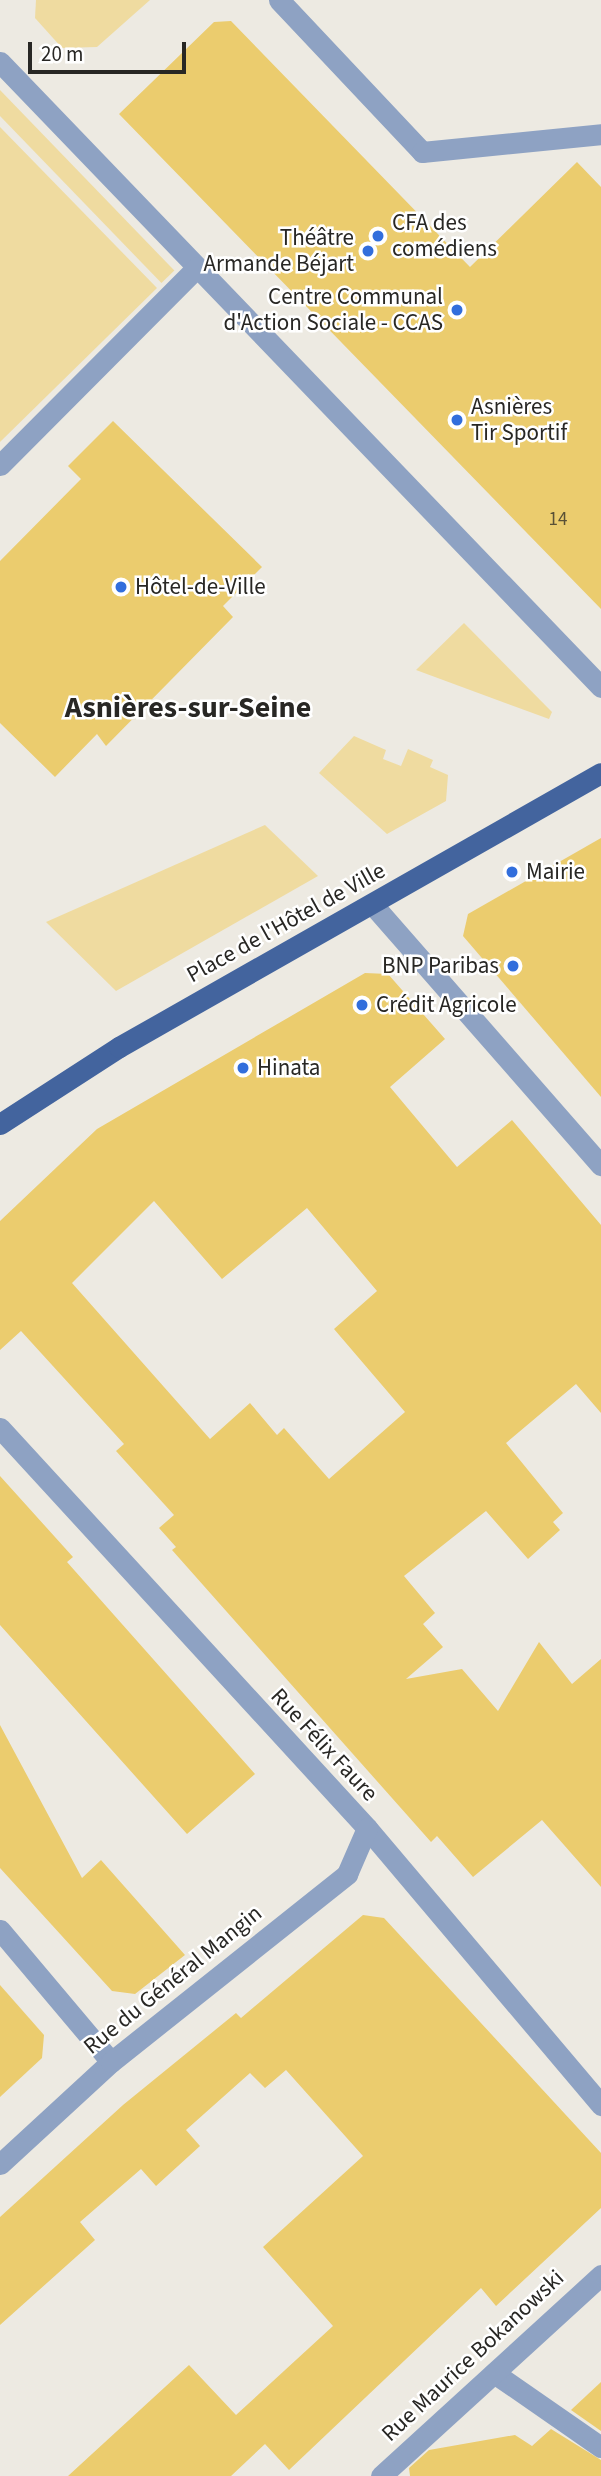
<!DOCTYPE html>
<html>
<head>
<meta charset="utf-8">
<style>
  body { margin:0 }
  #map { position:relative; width:601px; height:2476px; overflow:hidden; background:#edeae2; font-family:"Source Sans 3",sans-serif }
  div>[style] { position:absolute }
  .green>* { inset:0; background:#efdba0; transform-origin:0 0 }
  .building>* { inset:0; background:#ebcc6e }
  .minor>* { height:21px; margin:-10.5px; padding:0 10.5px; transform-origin:10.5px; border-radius:10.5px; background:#8ea2c3 }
  .major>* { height:21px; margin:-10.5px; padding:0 10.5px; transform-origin:10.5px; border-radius:10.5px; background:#43649e }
  .dots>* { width:19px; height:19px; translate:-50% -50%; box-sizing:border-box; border:4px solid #fff; border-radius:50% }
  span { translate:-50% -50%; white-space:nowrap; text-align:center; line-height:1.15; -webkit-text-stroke:5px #fff; paint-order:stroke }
  .number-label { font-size:19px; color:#595036 }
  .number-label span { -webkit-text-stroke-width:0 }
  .poi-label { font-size:23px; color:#282724 }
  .left { translate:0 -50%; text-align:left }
  .right { translate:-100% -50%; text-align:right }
  .street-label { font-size:23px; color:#282724 }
  .district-label { font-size:30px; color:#282724; font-weight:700 }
  .scale { position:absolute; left:28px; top:42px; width:158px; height:32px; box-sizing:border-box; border:4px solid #282724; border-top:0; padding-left:9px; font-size:21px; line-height:24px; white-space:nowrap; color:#282724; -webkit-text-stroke:5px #fff; paint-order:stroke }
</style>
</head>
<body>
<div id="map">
  <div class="green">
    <div style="clip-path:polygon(36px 0,150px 0,97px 47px,62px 48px,35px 18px)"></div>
    <div style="left:0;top:90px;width:251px;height:18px;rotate:46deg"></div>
    <div style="clip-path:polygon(0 127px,157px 288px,0 442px)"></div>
    <div style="clip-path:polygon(464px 623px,552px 712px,549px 719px,416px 670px)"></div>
    <div style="clip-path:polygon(354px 736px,386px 750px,383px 759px,401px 766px,408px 749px,433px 760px,430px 767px,448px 775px,446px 801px,387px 834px,319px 773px)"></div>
    <div style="clip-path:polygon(265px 825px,318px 876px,116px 991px,46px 922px)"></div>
  </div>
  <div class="building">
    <div style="clip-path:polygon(231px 21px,470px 267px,577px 162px,601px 187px,601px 609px,119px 114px,214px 22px)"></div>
    <div style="clip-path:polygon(113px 421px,262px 567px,223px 606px,233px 617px,106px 746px,97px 734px,55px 777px,0 723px,0 561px,81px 479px,68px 466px)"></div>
    <div style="clip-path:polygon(601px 838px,601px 1097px,463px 936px,468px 914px)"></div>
    <div style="clip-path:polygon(evenodd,365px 973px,388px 974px,445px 1039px,390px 1087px,457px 1167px,512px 1120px,601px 1225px,601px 1413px,576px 1384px,506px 1443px,563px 1513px,553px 1522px,560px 1530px,528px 1559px,486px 1511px,404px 1576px,435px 1613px,423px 1624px,443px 1647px,406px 1679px,462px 1669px,498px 1711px,539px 1642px,572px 1684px,601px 1659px,601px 1887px,542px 1820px,473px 1877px,437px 1836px,431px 1842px,172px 1550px,176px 1547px,159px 1528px,174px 1515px,116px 1451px,124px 1444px,21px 1331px,0 1350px,0 1221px,97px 1129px,365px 973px,154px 1201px,222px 1279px,307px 1208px,377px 1291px,334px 1329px,405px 1412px,329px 1479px,284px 1428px,277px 1435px,250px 1403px,210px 1439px,72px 1283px,154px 1201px)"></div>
    <div style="clip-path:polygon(0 1476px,73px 1557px,67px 1562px,255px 1774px,187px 1834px,0 1625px)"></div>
    <div style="clip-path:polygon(0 1725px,82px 1878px,101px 1860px,185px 1955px,135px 1994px,112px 1991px,0 1868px)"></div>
    <div style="clip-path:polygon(363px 1915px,384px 1918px,601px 2153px,601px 2208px,496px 2306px,481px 2288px,289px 2470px,265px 2444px,231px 2476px,68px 2476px,189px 2365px,236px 2415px,333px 2326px,263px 2247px,363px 2156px,286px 2070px,265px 2088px,250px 2073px,186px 2130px,200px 2146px,156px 2186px,141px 2169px,80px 2222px,95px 2240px,0 2325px,0 2217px,123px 2105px,236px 2013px,241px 2018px)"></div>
    <div style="clip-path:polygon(0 1985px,44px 2035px,42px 2058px,0 2097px)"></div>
    <div style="clip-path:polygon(601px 2382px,601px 2431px,571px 2410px)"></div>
    <div style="clip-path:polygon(551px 2429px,601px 2460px,601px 2476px,410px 2476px,409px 2468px,429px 2450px,515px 2435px,532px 2446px)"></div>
  </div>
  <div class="minor">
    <div style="left:279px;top:0;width:209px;rotate:46.7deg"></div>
    <div style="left:422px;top:152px;width:180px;rotate:-5.7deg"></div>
    <div style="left:0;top:62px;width:867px;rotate:46.12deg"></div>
    <div style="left:0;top:465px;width:279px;rotate:-45.1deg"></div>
    <div style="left:373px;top:905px;width:346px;rotate:48.8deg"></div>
    <div style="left:0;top:1428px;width:543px;rotate:47.46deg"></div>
    <div style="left:367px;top:1828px;width:363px;rotate:49.8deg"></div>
    <div style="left:0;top:1930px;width:172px;rotate:49.9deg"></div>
    <div style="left:0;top:2164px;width:151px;rotate:-42.6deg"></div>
    <div style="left:111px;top:2062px;width:302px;rotate:-38.5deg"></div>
    <div style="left:347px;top:1874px;width:50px;rotate:-66.5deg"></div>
    <div style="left:494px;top:2373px;width:130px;rotate:34.7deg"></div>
    <div style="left:381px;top:2476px;width:298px;rotate:-42.4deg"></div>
  </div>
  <div class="major">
    <div style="left:0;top:1124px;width:142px;rotate:-32.9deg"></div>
    <div style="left:119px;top:1047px;width:554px;rotate:-29.62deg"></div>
  </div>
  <div class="dots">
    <div style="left:378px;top:236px;background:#326edc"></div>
    <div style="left:368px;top:251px;background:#326edc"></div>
    <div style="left:457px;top:310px;background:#326edc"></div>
    <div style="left:457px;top:420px;background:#326edc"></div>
    <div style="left:121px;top:587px;background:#326edc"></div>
    <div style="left:512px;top:872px;background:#326edc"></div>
    <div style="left:513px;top:966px;background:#326edc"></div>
    <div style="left:362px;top:1005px;background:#326edc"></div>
    <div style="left:243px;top:1068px;background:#326edc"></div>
  </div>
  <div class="number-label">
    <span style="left:558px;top:520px">14</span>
  </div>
  <div class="poi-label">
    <span class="left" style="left:392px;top:236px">CFA des<br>comédiens</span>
    <span class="right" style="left:354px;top:251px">Théâtre<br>Armande Béjart</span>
    <span class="right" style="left:443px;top:310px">Centre Communal<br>d'Action Sociale - CCAS</span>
    <span class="left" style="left:471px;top:420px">Asnières<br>Tir Sportif</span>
    <span class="left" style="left:135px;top:587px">Hôtel-de-Ville</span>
    <span class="left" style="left:526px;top:872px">Mairie</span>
    <span class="right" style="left:499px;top:966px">BNP Paribas</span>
    <span class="left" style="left:376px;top:1005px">Crédit Agricole</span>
    <span class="left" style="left:257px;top:1068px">Hinata</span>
  </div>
  <div class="street-label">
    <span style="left:286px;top:923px;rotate:-29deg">Place de l'Hôtel de Ville</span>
    <span style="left:324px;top:1745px;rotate:47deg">Rue Félix Faure</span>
    <span style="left:173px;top:1980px;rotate:-39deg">Rue du Général Mangin</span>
    <span style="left:473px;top:2356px;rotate:-43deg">Rue Maurice Bokanowski</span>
  </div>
  <div class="district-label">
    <span style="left:188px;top:708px">Asnières-sur-Seine</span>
  </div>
  <div class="scale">20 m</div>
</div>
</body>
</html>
